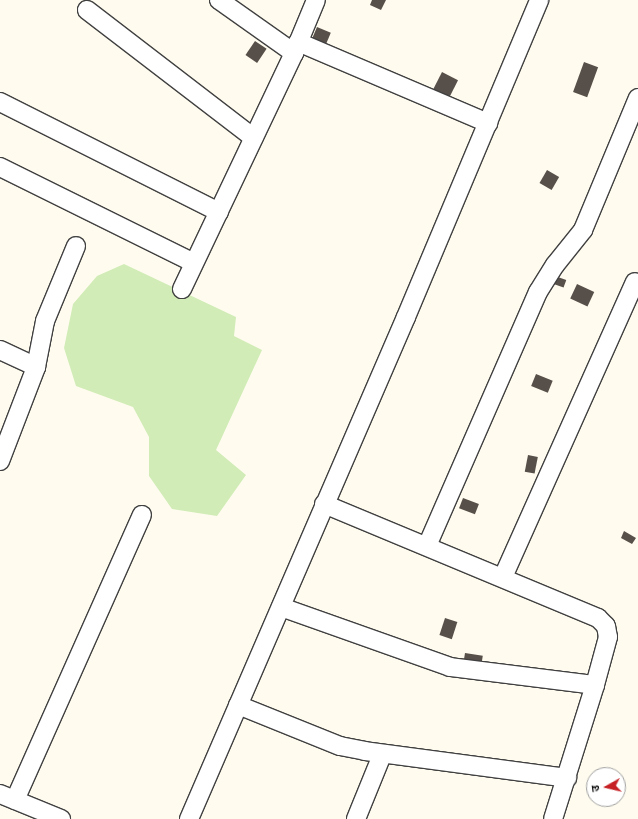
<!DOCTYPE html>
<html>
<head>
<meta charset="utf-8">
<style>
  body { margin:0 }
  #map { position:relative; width:638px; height:819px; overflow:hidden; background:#fffcef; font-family:"PT Serif","Noto Sans Devanagari",serif }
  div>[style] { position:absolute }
  .green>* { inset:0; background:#d1ecb6 }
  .building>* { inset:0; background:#574f4a; transform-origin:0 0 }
  .roads { filter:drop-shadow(1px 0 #414141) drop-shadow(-1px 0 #414141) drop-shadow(0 1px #414141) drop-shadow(0 -1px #414141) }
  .minor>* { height:18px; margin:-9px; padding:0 9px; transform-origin:9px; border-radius:9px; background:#fff }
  span { translate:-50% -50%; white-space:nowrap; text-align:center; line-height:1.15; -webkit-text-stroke:4px #fff; paint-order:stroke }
  .north { position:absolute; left:586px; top:767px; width:40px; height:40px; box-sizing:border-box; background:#fff; border:1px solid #9f9f9f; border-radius:50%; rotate:262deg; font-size:11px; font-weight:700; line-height:16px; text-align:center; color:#0e0e0e }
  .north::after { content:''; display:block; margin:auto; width:14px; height:18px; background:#c61f24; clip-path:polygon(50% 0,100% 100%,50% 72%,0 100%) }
</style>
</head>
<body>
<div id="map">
  <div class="green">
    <div style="clip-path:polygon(124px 264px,236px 317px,234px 336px,262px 350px,216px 450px,246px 475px,217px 516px,172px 509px,149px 476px,149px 437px,133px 407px,76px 386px,64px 348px,73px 304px,97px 276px)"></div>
  </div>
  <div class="building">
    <div style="clip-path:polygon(372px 0,386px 0,381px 10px,370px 5px)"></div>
    <div style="left:317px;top:27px;width:15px;height:14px;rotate:23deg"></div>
    <div style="left:255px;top:41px;width:14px;height:17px;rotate:34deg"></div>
    <div style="left:584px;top:62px;width:15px;height:32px;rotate:20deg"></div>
    <div style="left:442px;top:72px;width:18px;height:21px;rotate:27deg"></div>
    <div style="left:547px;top:170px;width:14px;height:15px;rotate:30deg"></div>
    <div style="left:555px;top:276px;width:12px;height:8px;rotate:20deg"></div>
    <div style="left:577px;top:284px;width:19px;height:16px;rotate:25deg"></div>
    <div style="left:536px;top:374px;width:18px;height:13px;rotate:22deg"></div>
    <div style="left:528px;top:455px;width:10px;height:17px;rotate:11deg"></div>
    <div style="left:463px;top:498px;width:17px;height:11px;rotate:21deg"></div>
    <div style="clip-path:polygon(624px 531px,636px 538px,632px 544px,621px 538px)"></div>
    <div style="left:445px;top:618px;width:13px;height:18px;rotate:18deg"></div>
    <div style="left:465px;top:653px;width:18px;height:10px;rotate:9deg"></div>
  </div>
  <div class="roads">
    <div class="minor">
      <div style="left:219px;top:0;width:92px;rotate:35.2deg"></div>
      <div style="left:294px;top:53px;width:57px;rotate:-67.5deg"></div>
      <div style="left:87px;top:10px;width:210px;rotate:37.5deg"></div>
      <div style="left:298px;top:42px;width:207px;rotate:23.1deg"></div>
      <div style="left:0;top:102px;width:245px;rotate:26.7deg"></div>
      <div style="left:0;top:167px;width:216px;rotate:26.3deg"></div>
      <div style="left:182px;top:289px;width:261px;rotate:-64.6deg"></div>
      <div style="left:0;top:350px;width:40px;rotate:25deg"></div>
      <div style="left:0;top:461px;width:101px;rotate:-69deg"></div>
      <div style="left:36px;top:367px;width:47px;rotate:-78.9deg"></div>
      <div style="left:45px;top:321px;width:81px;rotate:-67.5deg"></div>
      <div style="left:324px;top:504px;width:297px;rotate:22.6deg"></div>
      <div style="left:598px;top:618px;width:11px;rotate:45deg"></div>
      <div style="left:606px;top:626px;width:11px;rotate:80deg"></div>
      <div style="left:608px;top:637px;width:50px;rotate:105.2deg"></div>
      <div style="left:595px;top:685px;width:140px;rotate:107.4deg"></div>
      <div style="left:427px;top:546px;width:277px;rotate:-66.4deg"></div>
      <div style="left:538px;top:292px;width:32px;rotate:-58deg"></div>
      <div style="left:555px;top:265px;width:45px;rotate:-51.3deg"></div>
      <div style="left:583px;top:230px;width:143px;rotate:-67.4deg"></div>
      <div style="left:503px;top:577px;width:323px;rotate:-65.9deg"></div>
      <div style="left:281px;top:607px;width:179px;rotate:19.5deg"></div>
      <div style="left:450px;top:667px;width:146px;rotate:7.1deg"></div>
      <div style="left:238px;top:705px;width:110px;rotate:21.9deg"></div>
      <div style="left:340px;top:746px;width:25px;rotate:11deg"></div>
      <div style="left:365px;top:751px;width:204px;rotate:7.6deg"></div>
      <div style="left:0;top:794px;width:66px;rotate:22.3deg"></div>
      <div style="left:15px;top:800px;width:312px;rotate:-66deg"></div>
      <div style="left:189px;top:819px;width:547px;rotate:-66.62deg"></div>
      <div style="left:406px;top:317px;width:344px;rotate:-67.2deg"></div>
      <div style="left:356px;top:819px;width:69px;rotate:-67.9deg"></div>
    </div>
  </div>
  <div class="north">उ</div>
</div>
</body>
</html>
